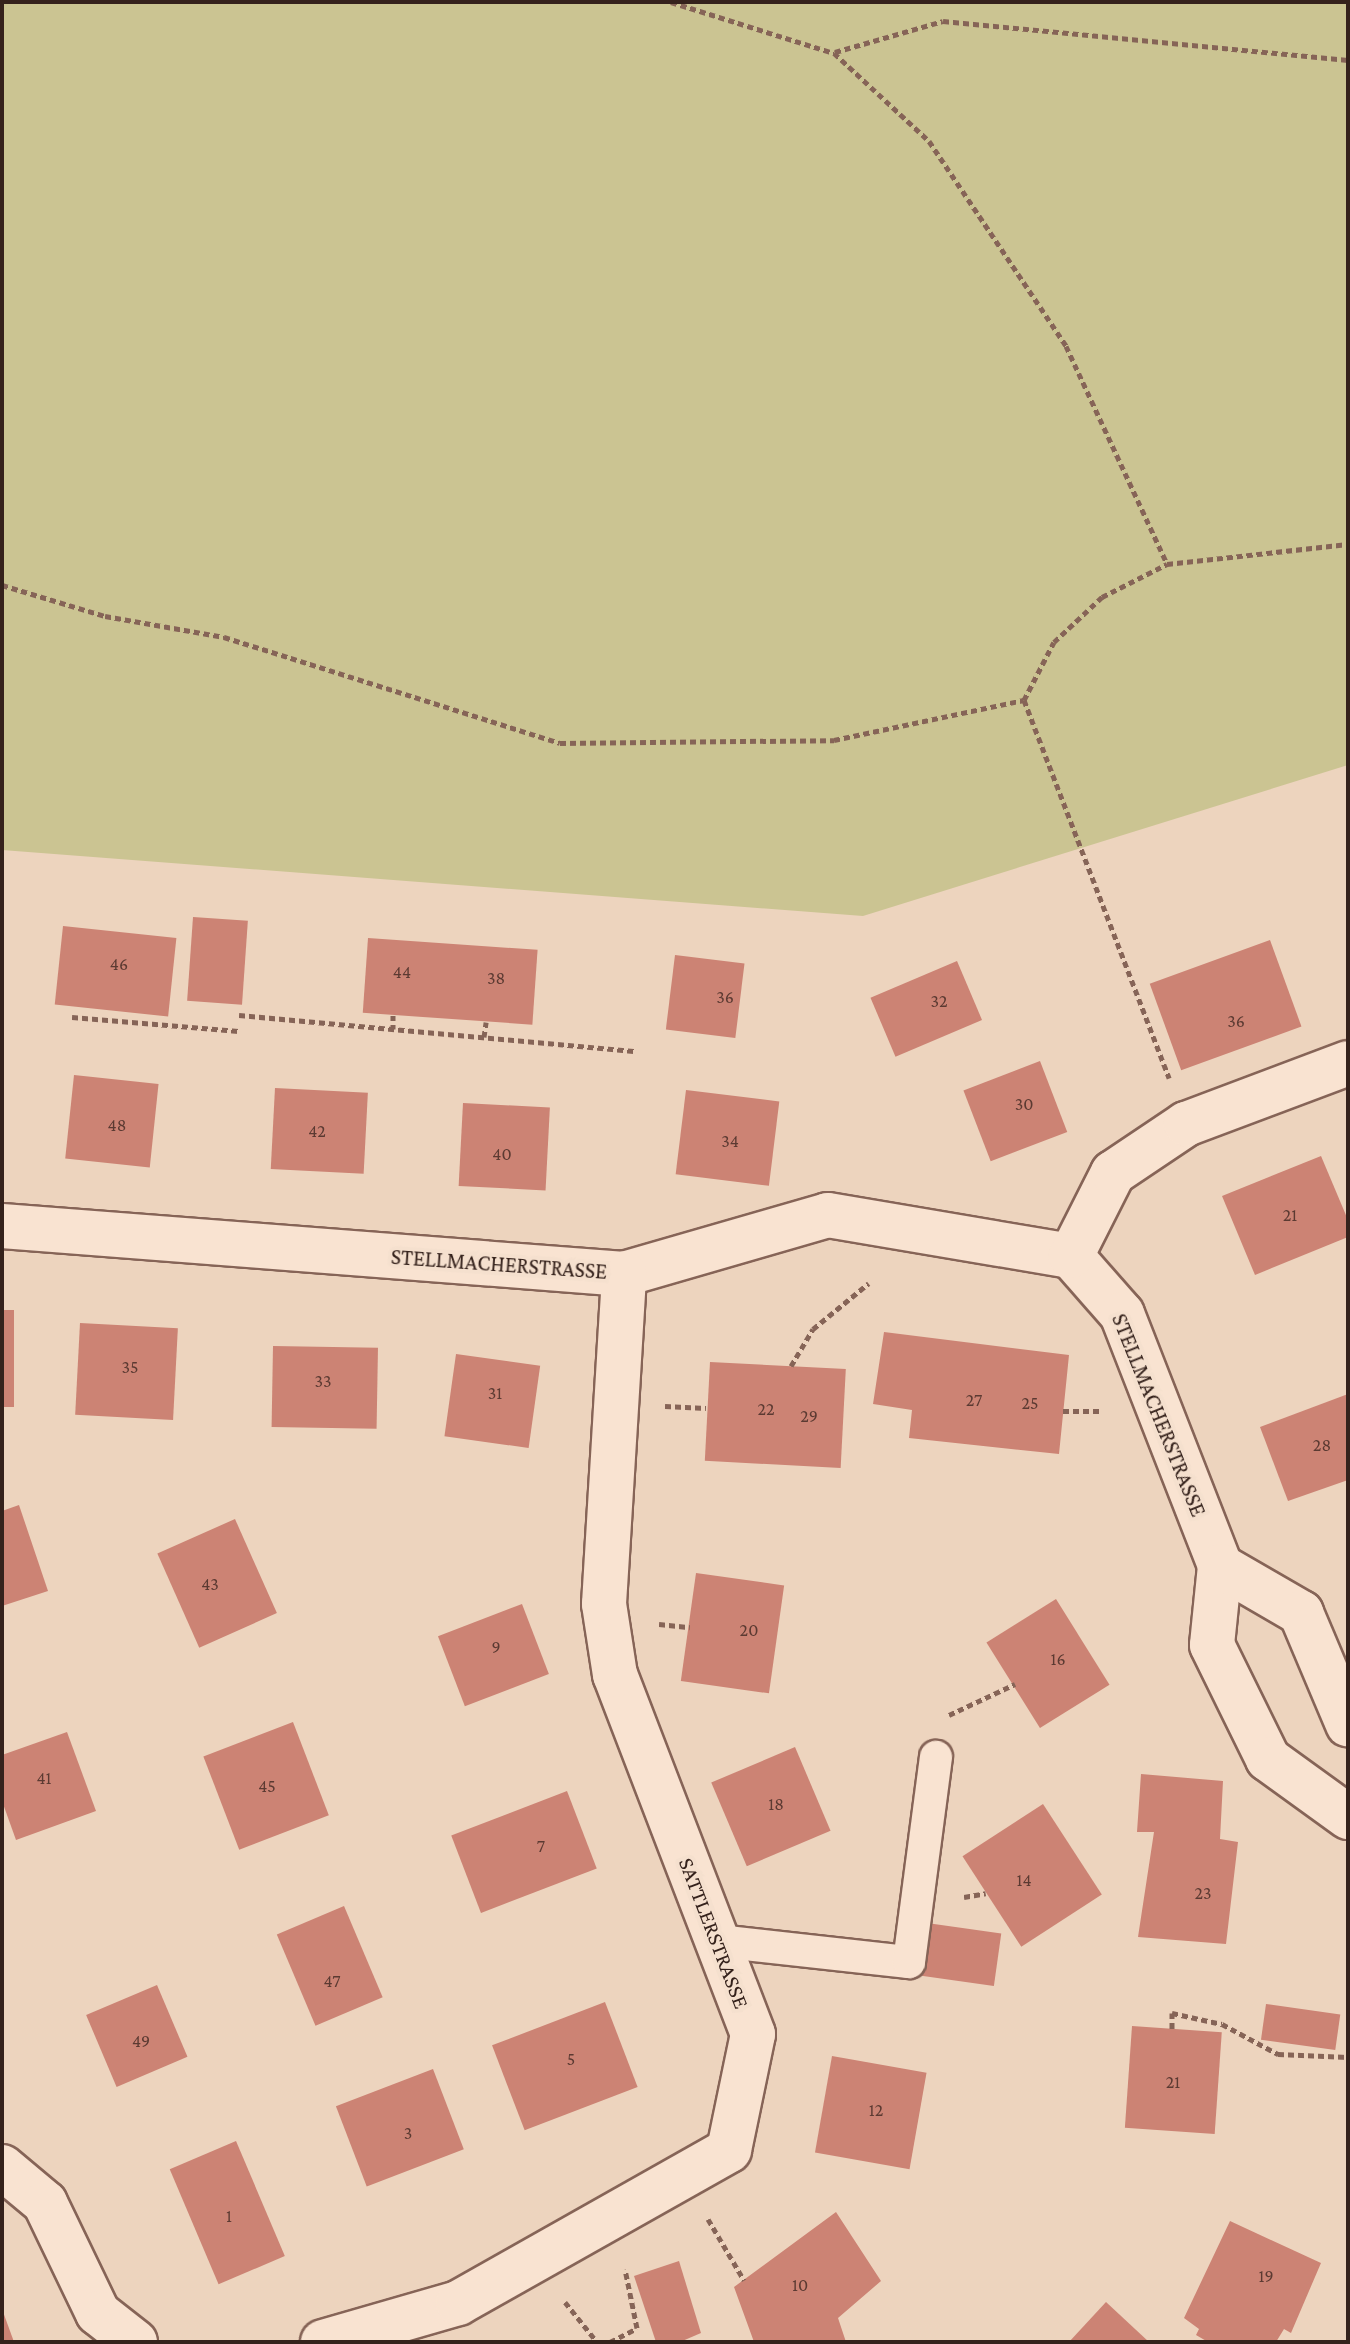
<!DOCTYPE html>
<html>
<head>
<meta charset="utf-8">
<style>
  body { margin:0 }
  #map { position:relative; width:1350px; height:2344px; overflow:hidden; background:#edd4be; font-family:"Crimson Pro",serif }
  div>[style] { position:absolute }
  .green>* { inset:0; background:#cbc492 }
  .building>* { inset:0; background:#cc8374; transform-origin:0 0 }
  .path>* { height:5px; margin-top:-2.5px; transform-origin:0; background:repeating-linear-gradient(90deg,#866457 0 6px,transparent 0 10px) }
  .roads { filter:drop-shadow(2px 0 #866457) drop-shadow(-2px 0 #866457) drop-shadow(0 2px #866457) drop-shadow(0 -2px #866457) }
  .service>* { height:32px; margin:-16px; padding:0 16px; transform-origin:16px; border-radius:16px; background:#f9e3d1 }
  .minor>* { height:44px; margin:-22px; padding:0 22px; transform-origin:22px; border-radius:22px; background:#f9e3d1 }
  span { translate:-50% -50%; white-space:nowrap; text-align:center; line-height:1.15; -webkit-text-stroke:8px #f5e0ce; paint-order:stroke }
  .number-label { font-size:18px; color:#5b3a32 }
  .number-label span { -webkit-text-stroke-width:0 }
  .street-label { font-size:22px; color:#35221c }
  .frame { position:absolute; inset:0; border:4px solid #35221c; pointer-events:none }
</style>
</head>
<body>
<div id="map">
  <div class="green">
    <div style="clip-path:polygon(2px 2px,1348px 2px,1348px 765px,863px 916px,2px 850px)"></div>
  </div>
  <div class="building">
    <div style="left:193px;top:917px;width:55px;height:84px;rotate:4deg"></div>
    <div style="left:63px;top:926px;width:114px;height:79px;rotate:6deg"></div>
    <div style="left:368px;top:938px;width:170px;height:75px;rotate:4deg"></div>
    <div style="left:1270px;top:940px;width:92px;height:128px;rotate:70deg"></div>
    <div style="left:675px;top:955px;width:70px;height:75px;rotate:7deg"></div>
    <div style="left:957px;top:961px;width:64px;height:94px;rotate:67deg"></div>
    <div style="left:1040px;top:1061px;width:76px;height:82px;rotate:69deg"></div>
    <div style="left:74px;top:1075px;width:85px;height:84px;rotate:6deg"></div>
    <div style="left:275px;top:1088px;width:93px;height:81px;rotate:3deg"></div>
    <div style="left:686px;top:1090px;width:94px;height:85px;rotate:7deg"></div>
    <div style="left:463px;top:1103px;width:87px;height:83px;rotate:3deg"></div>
    <div style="clip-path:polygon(1321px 1156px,1348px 1220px,1348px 1237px,1255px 1275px,1222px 1196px)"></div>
    <div style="left:2px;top:1310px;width:12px;height:97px"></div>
    <div style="left:80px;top:1323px;width:98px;height:92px;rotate:3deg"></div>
    <div style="clip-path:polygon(884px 1332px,1069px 1355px,1059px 1454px,909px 1438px,912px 1410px,873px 1404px)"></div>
    <div style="left:273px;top:1346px;width:105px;height:81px;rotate:1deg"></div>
    <div style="left:456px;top:1354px;width:85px;height:83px;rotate:8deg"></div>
    <div style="left:710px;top:1362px;width:136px;height:99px;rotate:3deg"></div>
    <div style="clip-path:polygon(1348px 1394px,1348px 1480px,1288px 1501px,1260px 1427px)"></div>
    <div style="clip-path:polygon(19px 1505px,48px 1591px,2px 1606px,2px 1511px)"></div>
    <div style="left:235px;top:1519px;width:103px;height:85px;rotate:66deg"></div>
    <div style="left:696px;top:1573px;width:89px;height:109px;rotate:8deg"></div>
    <div style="left:1056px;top:1599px;width:101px;height:82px;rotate:58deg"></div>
    <div style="left:522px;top:1604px;width:75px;height:90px;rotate:69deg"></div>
    <div style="left:293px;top:1722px;width:100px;height:96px;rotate:69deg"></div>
    <div style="clip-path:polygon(67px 1732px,96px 1811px,16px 1840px,2px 1801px,2px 1755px)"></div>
    <div style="left:795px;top:1747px;width:91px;height:91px;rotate:67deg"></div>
    <div style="clip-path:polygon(1141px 1774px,1223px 1781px,1220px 1839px,1238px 1842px,1226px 1944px,1138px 1937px,1154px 1832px,1137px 1832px)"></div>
    <div style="left:567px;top:1791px;width:83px;height:124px;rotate:69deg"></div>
    <div style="left:1043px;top:1804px;width:108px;height:96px;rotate:57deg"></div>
    <div style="left:344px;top:1906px;width:99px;height:73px;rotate:67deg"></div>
    <div style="left:927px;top:1923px;width:75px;height:53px;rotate:8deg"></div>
    <div style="left:157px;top:1985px;width:78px;height:77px;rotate:67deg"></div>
    <div style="left:605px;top:2002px;width:91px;height:121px;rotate:69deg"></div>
    <div style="left:1266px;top:2004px;width:75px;height:36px;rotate:8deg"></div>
    <div style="left:1132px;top:2026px;width:90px;height:102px;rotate:4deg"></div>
    <div style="left:832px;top:2056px;width:96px;height:98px;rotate:10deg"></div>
    <div style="left:433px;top:2069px;width:86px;height:104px;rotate:69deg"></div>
    <div style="left:236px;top:2141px;width:125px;height:72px;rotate:67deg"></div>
    <div style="clip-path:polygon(836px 2212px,881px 2281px,838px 2318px,846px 2342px,754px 2342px,734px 2287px)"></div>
    <div style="clip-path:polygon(1230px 2221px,1321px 2263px,1291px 2333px,1284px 2329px,1276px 2342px,1208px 2342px,1196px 2335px,1199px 2329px,1184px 2318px)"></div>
    <div style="clip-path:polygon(679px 2261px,701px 2333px,680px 2342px,656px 2342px,634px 2276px)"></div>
    <div style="clip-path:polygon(1106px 2302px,1149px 2342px,1069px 2342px)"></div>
    <div style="clip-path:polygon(2px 2310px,2px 2309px,14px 2342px,2px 2342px)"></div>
  </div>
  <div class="path">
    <div style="left:671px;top:2px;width:171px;rotate:17.4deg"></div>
    <div style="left:834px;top:53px;width:129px;rotate:42.8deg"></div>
    <div style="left:929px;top:141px;width:247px;rotate:56.2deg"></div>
    <div style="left:1066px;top:346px;width:240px;rotate:65.1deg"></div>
    <div style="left:835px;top:52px;width:112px;rotate:-16deg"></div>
    <div style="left:943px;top:21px;width:407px;rotate:5.5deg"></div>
    <div style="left:2px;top:585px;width:108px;rotate:16.8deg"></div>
    <div style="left:105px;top:616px;width:121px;rotate:10deg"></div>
    <div style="left:224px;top:637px;width:352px;rotate:17.5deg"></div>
    <div style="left:560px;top:743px;width:274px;rotate:-0.6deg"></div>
    <div style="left:834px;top:740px;width:194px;rotate:-11.9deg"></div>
    <div style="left:1024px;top:700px;width:65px;rotate:-62.7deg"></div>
    <div style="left:1054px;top:642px;width:66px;rotate:-43.2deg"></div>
    <div style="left:1102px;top:597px;width:73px;rotate:-26.9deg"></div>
    <div style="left:1167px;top:564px;width:182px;rotate:-6.3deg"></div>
    <div style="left:1024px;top:700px;width:405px;rotate:69deg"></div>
    <div style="left:239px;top:1015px;width:399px;rotate:5.2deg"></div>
    <div style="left:393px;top:1015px;width:14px;rotate:90deg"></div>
    <div style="left:72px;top:1017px;width:167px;rotate:4.8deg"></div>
    <div style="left:484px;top:1037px;width:15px;rotate:-82deg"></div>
    <div style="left:791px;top:1366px;width:43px;rotate:-59.3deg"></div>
    <div style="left:813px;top:1329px;width:72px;rotate:-39.4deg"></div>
    <div style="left:665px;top:1406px;width:41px;rotate:2.8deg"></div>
    <div style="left:1063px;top:1411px;width:40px"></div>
    <div style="left:659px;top:1624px;width:31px;rotate:6deg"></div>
    <div style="left:949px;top:1715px;width:73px;rotate:-25.2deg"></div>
    <div style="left:964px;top:1897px;width:22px;rotate:-10deg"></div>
    <div style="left:1172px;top:2029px;width:16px;rotate:-90deg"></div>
    <div style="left:1172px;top:2013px;width:51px;rotate:12.4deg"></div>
    <div style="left:1222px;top:2024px;width:64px;rotate:28.2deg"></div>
    <div style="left:1278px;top:2054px;width:70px;rotate:2.5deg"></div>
    <div style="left:708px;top:2219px;width:71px;rotate:59.5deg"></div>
    <div style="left:565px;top:2302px;width:51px;rotate:51.3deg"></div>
    <div style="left:610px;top:2342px;width:30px;rotate:-27deg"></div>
    <div style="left:637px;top:2328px;width:60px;rotate:-101.5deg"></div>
  </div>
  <div class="roads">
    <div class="service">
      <div style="left:718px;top:1941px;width:192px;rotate:6.3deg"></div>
      <div style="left:909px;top:1962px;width:207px;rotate:-82.5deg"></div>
    </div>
    <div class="minor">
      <div style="left:2px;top:1226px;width:624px;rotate:4.41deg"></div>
      <div style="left:624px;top:1274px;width:212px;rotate:-16.1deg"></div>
      <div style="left:828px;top:1215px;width:246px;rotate:9.6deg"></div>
      <div style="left:1071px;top:1256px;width:77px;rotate:48.7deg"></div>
      <div style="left:1122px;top:1314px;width:270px;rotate:68.7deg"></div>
      <div style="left:1220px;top:1566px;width:79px;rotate:95.8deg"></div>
      <div style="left:1212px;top:1645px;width:127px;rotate:63.8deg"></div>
      <div style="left:1268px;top:1759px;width:99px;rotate:35.9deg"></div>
      <div style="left:1071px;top:1256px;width:93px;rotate:-63.2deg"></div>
      <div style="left:1113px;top:1173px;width:88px;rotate:-33.9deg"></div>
      <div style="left:1186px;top:1124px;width:173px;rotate:-20.6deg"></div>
      <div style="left:1220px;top:1566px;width:94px;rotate:30.1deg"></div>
      <div style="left:1301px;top:1613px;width:121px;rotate:67.1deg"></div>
      <div style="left:2px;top:2167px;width:56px;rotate:39.9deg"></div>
      <div style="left:45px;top:2203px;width:122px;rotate:64.3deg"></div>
      <div style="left:98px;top:2313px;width:47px;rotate:38.1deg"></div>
      <div style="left:323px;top:2342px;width:141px;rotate:-16.1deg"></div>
      <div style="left:458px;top:2303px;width:311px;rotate:-29.4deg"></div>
      <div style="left:729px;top:2150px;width:118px;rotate:-78.3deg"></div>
      <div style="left:753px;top:2034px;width:385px;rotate:-111deg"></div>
      <div style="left:615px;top:1675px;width:72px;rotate:-98.8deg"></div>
      <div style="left:604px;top:1604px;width:331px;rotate:-86.5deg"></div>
    </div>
  </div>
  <div class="number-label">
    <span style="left:119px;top:964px">46</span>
    <span style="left:402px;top:972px">44</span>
    <span style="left:496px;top:978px">38</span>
    <span style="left:725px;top:997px">36</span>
    <span style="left:939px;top:1001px">32</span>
    <span style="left:1236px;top:1021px">36</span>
    <span style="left:1024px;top:1104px">30</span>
    <span style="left:117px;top:1125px">48</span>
    <span style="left:317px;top:1131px">42</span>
    <span style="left:730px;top:1141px">34</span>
    <span style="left:502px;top:1154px">40</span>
    <span style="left:1290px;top:1215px">21</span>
    <span style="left:130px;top:1367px">35</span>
    <span style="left:323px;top:1381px">33</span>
    <span style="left:495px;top:1393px">31</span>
    <span style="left:974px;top:1400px">27</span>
    <span style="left:1030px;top:1403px">25</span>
    <span style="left:766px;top:1409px">22</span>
    <span style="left:809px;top:1416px">29</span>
    <span style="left:1322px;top:1445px">28</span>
    <span style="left:210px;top:1584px">43</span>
    <span style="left:749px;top:1630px">20</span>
    <span style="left:496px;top:1647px">9</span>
    <span style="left:1058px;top:1659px">16</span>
    <span style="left:44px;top:1778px">41</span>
    <span style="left:267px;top:1786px">45</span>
    <span style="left:776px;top:1804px">18</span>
    <span style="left:541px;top:1846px">7</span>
    <span style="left:1024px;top:1880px">14</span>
    <span style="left:1203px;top:1893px">23</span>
    <span style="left:332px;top:1981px">47</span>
    <span style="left:141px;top:2041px">49</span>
    <span style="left:571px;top:2059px">5</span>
    <span style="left:1173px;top:2082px">21</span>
    <span style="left:876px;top:2110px">12</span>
    <span style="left:408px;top:2133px">3</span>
    <span style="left:229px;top:2216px">1</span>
    <span style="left:1266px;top:2276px">19</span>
    <span style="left:800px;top:2285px">10</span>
  </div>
  <div class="street-label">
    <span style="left:499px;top:1264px;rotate:4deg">STELLMACHERSTRASSE</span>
    <span style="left:1159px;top:1415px;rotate:68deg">STELLMACHERSTRASSE</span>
    <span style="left:714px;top:1933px;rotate:69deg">SATTLERSTRASSE</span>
  </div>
  <div class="frame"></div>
</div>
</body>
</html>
